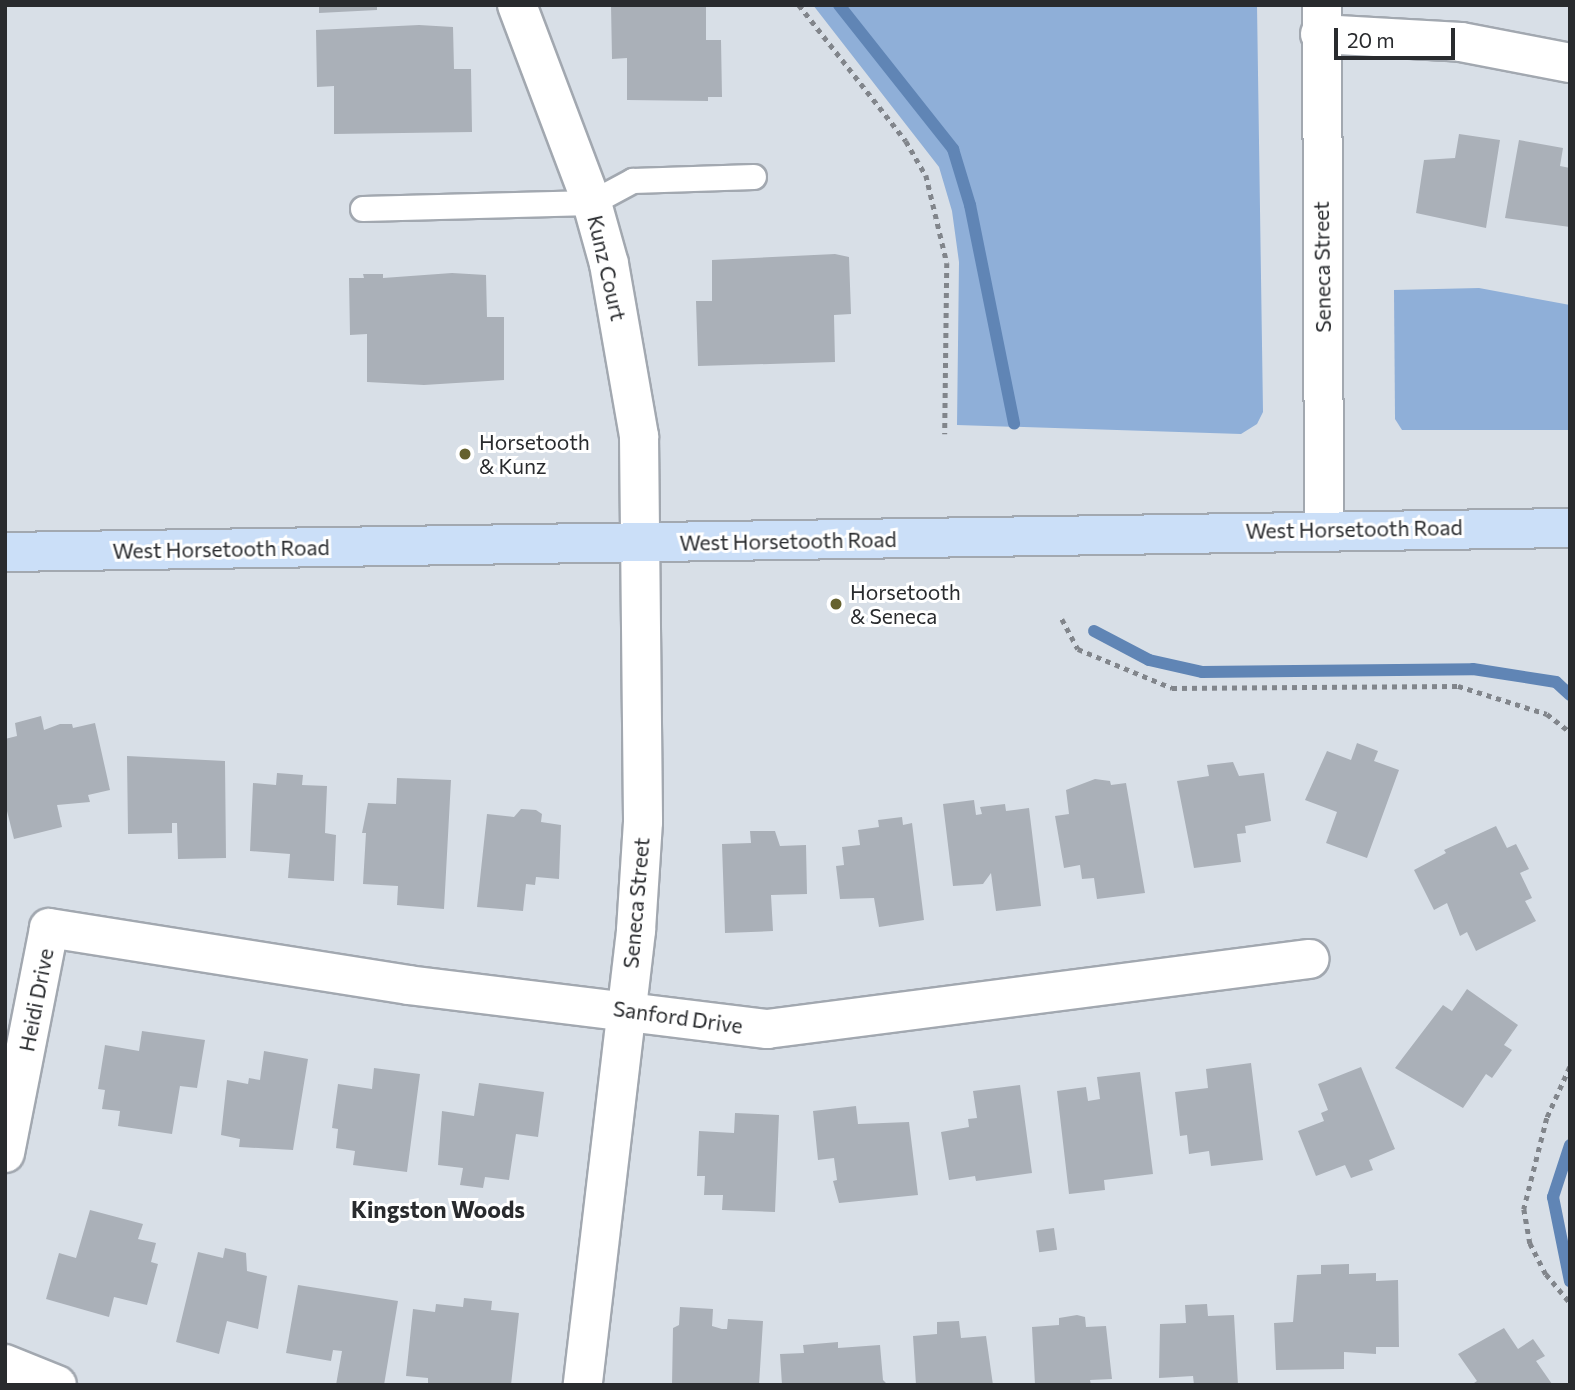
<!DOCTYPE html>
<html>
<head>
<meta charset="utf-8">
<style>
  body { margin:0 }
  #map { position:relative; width:1575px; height:1390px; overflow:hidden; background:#d8dfe7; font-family:Commissioner,sans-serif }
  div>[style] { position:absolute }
  .green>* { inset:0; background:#8fafd8 }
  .stream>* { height:12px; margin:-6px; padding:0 6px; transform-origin:6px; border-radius:6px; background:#6085b5 }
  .building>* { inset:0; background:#aab0b8; transform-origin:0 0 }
  .path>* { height:4.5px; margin-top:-2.25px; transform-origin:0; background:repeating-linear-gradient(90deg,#81858b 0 5px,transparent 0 10px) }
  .roads { filter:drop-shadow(2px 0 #a2a8b0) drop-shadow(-2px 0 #a2a8b0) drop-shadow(0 2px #a2a8b0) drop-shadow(0 -2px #a2a8b0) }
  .service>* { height:24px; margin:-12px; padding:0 12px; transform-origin:12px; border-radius:12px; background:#fff }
  .minor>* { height:38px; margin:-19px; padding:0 19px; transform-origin:19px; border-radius:19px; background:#fff }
  .secondary>* { height:38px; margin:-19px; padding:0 19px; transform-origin:19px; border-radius:19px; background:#cbdff8 }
  .dots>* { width:19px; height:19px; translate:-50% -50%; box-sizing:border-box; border:4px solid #fff; border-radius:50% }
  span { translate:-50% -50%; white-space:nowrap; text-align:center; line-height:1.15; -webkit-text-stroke:6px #fff; paint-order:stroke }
  .street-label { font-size:21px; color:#292b2e }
  .poi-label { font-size:21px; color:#292b2e }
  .left { translate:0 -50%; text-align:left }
  .neighbourhood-label { font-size:23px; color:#292b2e; font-weight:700 }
  .frame { position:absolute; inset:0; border:7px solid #292b2e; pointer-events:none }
  .scale { position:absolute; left:1334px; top:28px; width:121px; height:32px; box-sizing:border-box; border:4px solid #292b2e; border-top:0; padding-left:9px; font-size:21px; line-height:24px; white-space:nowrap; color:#292b2e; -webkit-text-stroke:5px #fff; paint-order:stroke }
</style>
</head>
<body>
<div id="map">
  <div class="green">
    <div style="clip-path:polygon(813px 5px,1257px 5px,1263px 412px,1257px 424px,1241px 434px,957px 425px,959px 262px,952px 211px,939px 167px)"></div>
    <div style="clip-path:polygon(1479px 288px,1570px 305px,1570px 430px,1402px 430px,1395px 419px,1394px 290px)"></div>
  </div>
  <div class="stream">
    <div style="left:839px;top:5px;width:184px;rotate:51.6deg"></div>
    <div style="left:953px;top:149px;width:59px;rotate:73.1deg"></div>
    <div style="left:970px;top:205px;width:223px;rotate:78.6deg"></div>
    <div style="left:1094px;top:631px;width:62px;rotate:27.8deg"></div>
    <div style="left:1149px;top:660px;width:54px;rotate:12.8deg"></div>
    <div style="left:1202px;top:672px;width:271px;rotate:-0.6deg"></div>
    <div style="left:1473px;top:669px;width:84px;rotate:8.9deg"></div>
    <div style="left:1556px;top:682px;width:19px;rotate:43deg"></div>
    <div style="left:1570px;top:1145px;width:55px;rotate:108.1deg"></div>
    <div style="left:1553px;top:1197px;width:86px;rotate:78.6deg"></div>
  </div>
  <div class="building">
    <div style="clip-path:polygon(319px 5px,377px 5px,377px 10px,319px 13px)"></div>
    <div style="clip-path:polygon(611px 5px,706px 5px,706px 40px,721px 40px,722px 97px,708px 97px,708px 101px,627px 100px,627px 58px,612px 59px)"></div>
    <div style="clip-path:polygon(419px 25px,453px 27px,454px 69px,471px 69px,472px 132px,334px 134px,334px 86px,317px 87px,316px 30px)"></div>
    <div style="clip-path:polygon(1459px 134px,1500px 140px,1486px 228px,1416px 213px,1424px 160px,1455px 158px)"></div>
    <div style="clip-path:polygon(1519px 140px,1563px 148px,1560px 166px,1570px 168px,1570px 227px,1505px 218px)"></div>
    <div style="clip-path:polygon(835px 254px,849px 257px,851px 314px,834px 315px,835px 362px,698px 366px,696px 301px,712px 301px,712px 260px)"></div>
    <div style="clip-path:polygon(452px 273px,486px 275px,487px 317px,504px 317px,504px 380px,424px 385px,367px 382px,367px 334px,350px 335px,349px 278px,364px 278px,363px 274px,383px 274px,383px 278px)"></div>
    <div style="clip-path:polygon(41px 716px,44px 730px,60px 724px,72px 724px,73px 728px,95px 723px,110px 790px,88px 795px,90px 802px,57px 805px,62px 827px,14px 839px,5px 803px,5px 739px,17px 736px,15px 723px)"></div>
    <div style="clip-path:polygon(1357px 743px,1378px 751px,1374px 761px,1399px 770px,1367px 858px,1326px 843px,1337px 812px,1305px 800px,1327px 751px,1351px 760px)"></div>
    <div style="clip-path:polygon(127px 756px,225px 761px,226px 858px,178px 859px,177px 823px,172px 823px,172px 833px,128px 834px)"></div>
    <div style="clip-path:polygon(1233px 762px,1239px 776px,1264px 773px,1271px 821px,1245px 826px,1246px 833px,1237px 834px,1241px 862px,1194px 868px,1177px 781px,1209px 776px,1207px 765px)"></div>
    <div style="clip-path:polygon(277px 773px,303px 775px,302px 785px,327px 786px,325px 833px,336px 835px,334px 881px,288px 878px,290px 854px,250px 851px,253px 783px,276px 785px)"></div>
    <div style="clip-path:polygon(397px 778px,451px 780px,444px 909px,397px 905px,398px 886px,363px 884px,366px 833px,362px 833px,368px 803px,396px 804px)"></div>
    <div style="clip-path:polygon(1095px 779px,1110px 781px,1111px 785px,1126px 783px,1145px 893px,1097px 899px,1094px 878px,1082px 879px,1080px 865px,1064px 868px,1055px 816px,1069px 814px,1066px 790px)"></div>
    <div style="clip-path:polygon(974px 800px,976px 815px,982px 814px,980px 807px,1005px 804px,1006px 811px,1029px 808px,1041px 906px,996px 911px,991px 873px,983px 884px,953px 886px,943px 804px)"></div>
    <div style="clip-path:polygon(521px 809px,536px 810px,542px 814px,541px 822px,561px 825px,559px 879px,536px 877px,535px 885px,526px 884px,523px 911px,477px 907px,487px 814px,514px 817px)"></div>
    <div style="clip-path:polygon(902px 817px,903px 825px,912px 823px,924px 920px,879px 927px,874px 898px,840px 899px,836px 866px,844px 865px,842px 847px,860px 845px,858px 830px,879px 827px,878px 820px)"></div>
    <div style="clip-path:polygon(1496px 826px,1507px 848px,1516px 844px,1529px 869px,1520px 873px,1532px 898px,1525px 901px,1536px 921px,1476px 951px,1467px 932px,1460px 936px,1447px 903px,1434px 910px,1414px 870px,1446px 853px,1444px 850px)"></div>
    <div style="clip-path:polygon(750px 831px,775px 831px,780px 846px,806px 845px,807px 894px,771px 895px,773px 931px,725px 933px,722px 844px,751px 843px)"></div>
    <div style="clip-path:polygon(1467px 989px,1518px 1025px,1504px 1045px,1512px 1050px,1492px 1078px,1486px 1074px,1463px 1108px,1395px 1068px,1443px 1005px,1452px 1011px)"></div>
    <div style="clip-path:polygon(142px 1031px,205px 1040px,197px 1088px,180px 1086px,172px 1134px,118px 1126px,120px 1111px,102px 1109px,105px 1090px,98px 1089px,105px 1045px,139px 1051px)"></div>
    <div style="clip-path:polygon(264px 1051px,308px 1059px,293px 1150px,239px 1147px,240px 1139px,221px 1135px,227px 1080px,248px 1084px,249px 1078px,260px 1080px)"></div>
    <div style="clip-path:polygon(1251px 1063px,1263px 1160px,1211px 1166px,1209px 1151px,1189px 1154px,1187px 1135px,1180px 1136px,1175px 1092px,1208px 1088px,1206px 1069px)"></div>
    <div style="clip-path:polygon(1361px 1067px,1395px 1149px,1369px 1160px,1373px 1170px,1351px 1178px,1345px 1165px,1316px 1176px,1298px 1131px,1324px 1121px,1321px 1113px,1328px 1110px,1318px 1084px)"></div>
    <div style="clip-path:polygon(374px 1068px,420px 1074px,407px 1172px,353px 1165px,355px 1151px,336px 1148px,338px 1129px,332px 1128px,338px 1084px,372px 1089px)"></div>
    <div style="clip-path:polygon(1140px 1072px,1153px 1174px,1104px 1180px,1105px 1190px,1069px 1194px,1057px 1091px,1086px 1087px,1088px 1101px,1100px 1099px,1097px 1077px)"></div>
    <div style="clip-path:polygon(479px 1083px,544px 1092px,538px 1137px,516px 1134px,509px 1180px,485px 1177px,483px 1188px,460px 1185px,463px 1168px,438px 1165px,442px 1111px,474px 1116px)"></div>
    <div style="clip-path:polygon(1020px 1085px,1032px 1173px,976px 1181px,975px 1176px,949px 1180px,941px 1132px,969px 1127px,968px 1119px,977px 1118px,973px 1091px)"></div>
    <div style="clip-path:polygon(856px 1106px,858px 1124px,909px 1122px,918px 1195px,839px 1203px,833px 1181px,837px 1180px,834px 1158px,818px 1160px,813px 1111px)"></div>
    <div style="clip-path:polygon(735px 1113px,779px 1115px,775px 1212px,722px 1210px,723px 1195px,704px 1195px,705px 1176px,697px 1176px,699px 1131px,734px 1133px)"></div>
    <div style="clip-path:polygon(90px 1210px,143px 1224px,138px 1239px,156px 1243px,151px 1262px,158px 1264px,147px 1305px,114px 1297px,109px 1317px,46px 1299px,59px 1253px,76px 1258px)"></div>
    <div style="left:1054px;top:1228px;width:22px;height:18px;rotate:82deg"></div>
    <div style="clip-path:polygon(225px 1248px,246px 1253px,247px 1271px,267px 1276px,258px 1329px,227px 1321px,219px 1354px,176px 1342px,198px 1252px,223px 1258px)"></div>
    <div style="clip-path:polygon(1349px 1264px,1349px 1274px,1376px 1273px,1376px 1281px,1398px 1280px,1399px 1347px,1376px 1347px,1376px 1354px,1344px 1352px,1344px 1369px,1276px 1370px,1274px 1323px,1293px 1322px,1297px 1275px,1321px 1274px,1321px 1265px)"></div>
    <div style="clip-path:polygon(298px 1285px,398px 1301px,384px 1385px,336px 1385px,342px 1351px,333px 1350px,331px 1361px,286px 1353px)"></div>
    <div style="clip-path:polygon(464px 1298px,492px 1301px,491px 1310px,519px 1313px,511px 1385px,428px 1385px,428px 1378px,406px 1376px,413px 1309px,435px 1312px,436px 1304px,463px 1307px)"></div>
    <div style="clip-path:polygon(1207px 1304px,1208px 1316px,1234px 1315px,1238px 1385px,1194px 1385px,1193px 1376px,1159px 1378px,1160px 1324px,1186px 1323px,1185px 1305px)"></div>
    <div style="clip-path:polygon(680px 1307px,713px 1309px,712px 1326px,722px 1329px,727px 1329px,728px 1319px,763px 1321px,759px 1385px,672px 1385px,673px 1328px,679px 1325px)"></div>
    <div style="clip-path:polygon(1077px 1315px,1085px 1317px,1086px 1327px,1106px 1326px,1112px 1379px,1090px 1380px,1091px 1385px,1035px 1385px,1032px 1327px,1059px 1325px,1059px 1318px)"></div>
    <div style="clip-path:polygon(959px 1321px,961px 1338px,986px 1336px,993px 1385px,916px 1385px,913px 1336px,937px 1334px,937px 1322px)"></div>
    <div style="clip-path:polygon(1504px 1328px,1518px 1349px,1533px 1339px,1545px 1356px,1536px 1361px,1552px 1384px,1471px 1385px,1477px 1381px,1458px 1354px)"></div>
    <div style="clip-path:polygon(838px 1342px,838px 1348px,880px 1345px,883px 1380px,888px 1385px,782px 1385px,780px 1354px,804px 1353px,803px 1345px)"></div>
  </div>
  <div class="path">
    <div style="left:799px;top:5px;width:173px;rotate:51.8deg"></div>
    <div style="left:906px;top:141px;width:39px;rotate:60deg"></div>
    <div style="left:926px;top:175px;width:90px;rotate:76.6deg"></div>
    <div style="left:947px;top:263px;width:171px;rotate:90.7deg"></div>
    <div style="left:1062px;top:619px;width:34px;rotate:62deg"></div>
    <div style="left:1078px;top:649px;width:102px;rotate:22.5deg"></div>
    <div style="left:1172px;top:688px;width:286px;rotate:-0.4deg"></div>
    <div style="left:1458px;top:686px;width:93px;rotate:17.5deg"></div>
    <div style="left:1547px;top:714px;width:29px;rotate:38deg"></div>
    <div style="left:1570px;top:1067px;width:56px;rotate:114.3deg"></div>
    <div style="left:1547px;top:1118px;width:94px;rotate:104.2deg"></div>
    <div style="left:1524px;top:1209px;width:35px;rotate:80deg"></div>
    <div style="left:1530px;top:1243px;width:35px;rotate:63deg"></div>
    <div style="left:1546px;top:1274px;width:38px;rotate:50deg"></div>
  </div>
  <div class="roads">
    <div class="service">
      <div style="left:363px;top:209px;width:229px;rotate:-1.5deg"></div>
      <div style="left:592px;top:203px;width:47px;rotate:-28.2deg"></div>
      <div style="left:633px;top:181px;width:121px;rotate:-1.9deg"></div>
    </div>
    <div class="minor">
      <div style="left:517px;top:5px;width:212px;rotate:69.3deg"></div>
      <div style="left:592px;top:203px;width:63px;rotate:74.4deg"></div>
      <div style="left:609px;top:264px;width:175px;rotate:80.1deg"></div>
      <div style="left:639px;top:436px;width:386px;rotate:89.4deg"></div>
      <div style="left:643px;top:822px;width:109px;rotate:93.7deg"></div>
      <div style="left:636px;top:931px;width:457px;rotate:96.7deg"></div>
      <div style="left:1322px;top:5px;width:524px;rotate:89.78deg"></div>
      <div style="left:1320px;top:34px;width:141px;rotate:3.2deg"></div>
      <div style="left:1461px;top:42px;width:111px;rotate:10.9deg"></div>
      <div style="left:5px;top:1153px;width:229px;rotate:-78.9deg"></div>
      <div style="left:49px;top:928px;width:363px;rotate:9deg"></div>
      <div style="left:408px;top:985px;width:362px;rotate:7deg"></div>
      <div style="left:767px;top:1029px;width:547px;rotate:-7.36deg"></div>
      <div style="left:5px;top:1364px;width:56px;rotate:22deg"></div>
    </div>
    <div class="secondary">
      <div style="left:5px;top:552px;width:1565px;rotate:-0.88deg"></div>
    </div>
  </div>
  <div class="dots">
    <div style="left:465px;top:454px;background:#65612e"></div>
    <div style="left:836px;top:604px;background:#65612e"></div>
  </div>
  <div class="street-label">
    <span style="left:1322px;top:267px;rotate:-91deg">Seneca Street</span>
    <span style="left:607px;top:268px;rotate:77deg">Kunz Court</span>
    <span style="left:1354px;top:529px;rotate:-1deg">West Horsetooth Road</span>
    <span style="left:788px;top:541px;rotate:-1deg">West Horsetooth Road</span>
    <span style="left:221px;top:549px;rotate:-1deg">West Horsetooth Road</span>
    <span style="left:636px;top:903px;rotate:-85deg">Seneca Street</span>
    <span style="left:36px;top:1000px;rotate:-79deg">Heidi Drive</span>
    <span style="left:678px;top:1017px;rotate:8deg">Sanford Drive</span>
  </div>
  <div class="poi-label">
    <span class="left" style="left:479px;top:454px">Horsetooth<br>&amp; Kunz</span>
    <span class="left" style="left:850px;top:604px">Horsetooth<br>&amp; Seneca</span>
  </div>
  <div class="neighbourhood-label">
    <span style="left:438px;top:1209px">Kingston Woods</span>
  </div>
  <div class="frame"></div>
  <div class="scale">20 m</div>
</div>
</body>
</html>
